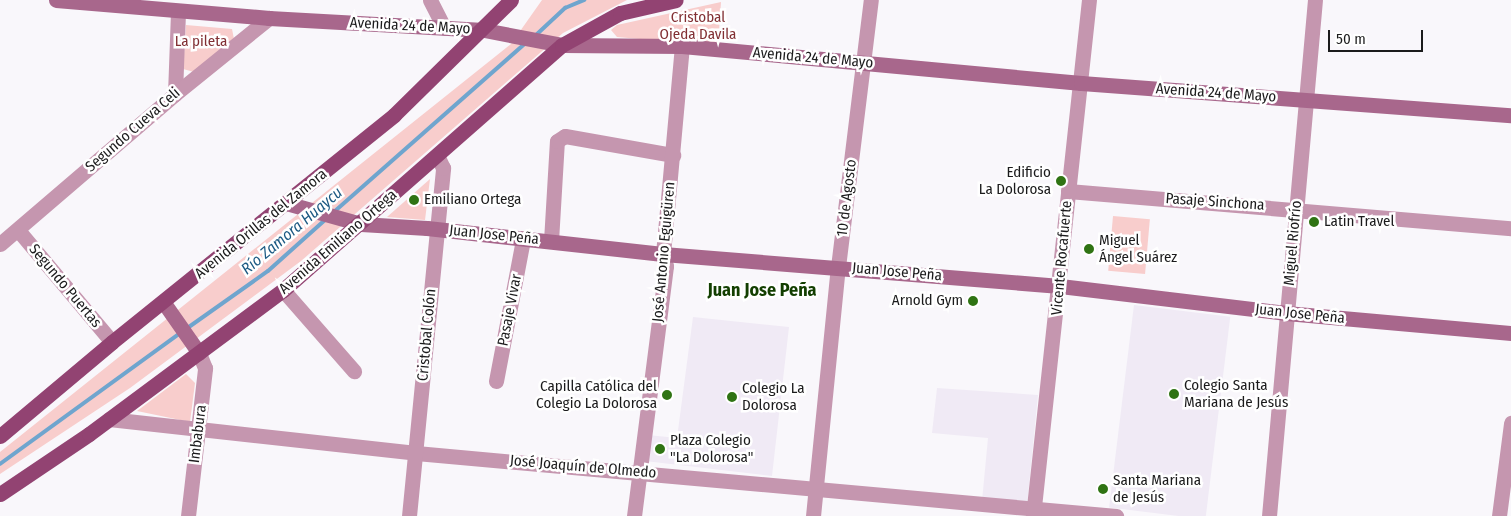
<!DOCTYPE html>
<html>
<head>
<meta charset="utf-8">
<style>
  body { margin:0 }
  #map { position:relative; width:1511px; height:516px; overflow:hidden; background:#f9f7fb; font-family:"Fira Sans Condensed",sans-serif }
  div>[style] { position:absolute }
  .built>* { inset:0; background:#f0eaf5; transform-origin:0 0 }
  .green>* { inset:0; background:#f8cdcc; transform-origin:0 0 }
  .stream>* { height:4px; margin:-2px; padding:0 2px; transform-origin:2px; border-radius:2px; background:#6fa5ce }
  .street>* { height:15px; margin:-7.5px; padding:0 7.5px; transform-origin:7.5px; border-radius:7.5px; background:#c596af }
  .secondary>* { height:15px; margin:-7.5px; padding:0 7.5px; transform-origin:7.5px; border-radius:7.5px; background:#a8678c }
  .primary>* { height:15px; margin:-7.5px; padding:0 7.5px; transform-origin:7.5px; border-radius:7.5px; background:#924372 }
  .dots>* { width:14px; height:14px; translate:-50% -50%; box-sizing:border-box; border:2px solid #fff; border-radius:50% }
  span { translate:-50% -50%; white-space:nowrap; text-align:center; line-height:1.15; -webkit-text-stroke:5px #fff; paint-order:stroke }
  .park-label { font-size:15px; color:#823034 }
  .street-label { font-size:15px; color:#1b1b1c }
  .poi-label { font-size:15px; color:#1b1b1c }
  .right { translate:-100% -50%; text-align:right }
  .left { translate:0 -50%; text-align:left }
  .water-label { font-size:16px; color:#1d5a83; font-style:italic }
  .quarter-label { font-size:18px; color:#133f01; font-weight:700 }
  .scale { position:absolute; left:1328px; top:30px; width:95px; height:22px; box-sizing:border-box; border:2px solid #1b1b1c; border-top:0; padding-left:6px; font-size:15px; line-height:18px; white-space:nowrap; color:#1b1b1c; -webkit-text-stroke:4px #fff; paint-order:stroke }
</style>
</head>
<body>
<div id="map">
  <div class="built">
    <div style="left:1134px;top:305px;width:97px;height:204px;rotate:7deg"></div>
    <div style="clip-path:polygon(693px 317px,789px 327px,772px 476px,645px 461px,648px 435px,677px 438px)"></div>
    <div style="clip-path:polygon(937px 388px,1038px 395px,1027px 506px,982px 501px,988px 438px,932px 433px)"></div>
  </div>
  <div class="green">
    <div style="clip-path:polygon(542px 0,627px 0,563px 33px,301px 261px,130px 388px,0 474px,0 452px,511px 44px)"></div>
    <div style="clip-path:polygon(721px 2px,718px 46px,617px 37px,611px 30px,617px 25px)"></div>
    <div style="clip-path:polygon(186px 25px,232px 29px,234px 39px,194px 72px,183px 69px)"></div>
    <div style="clip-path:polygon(430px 179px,425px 220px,387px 217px)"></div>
    <div style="left:1113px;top:216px;width:37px;height:55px;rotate:5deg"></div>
    <div style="clip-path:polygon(186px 374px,195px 383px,190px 422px,137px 411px)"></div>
  </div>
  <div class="stream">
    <div style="left:536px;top:35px;width:40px;rotate:-43deg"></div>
    <div style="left:565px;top:8px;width:21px;rotate:-23deg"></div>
    <div style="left:335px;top:211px;width:256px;rotate:-41.4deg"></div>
    <div style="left:186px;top:329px;width:100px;rotate:-35.3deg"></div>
    <div style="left:268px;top:271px;width:78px;rotate:-41.9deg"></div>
    <div style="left:0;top:464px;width:223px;rotate:-36deg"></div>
  </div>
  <div class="street">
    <div style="left:430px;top:0;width:31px;rotate:63deg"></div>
    <div style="left:175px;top:94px;width:83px;rotate:-87.9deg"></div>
    <div style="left:1068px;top:191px;width:445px;rotate:4.8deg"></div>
    <div style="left:18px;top:230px;width:146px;rotate:50deg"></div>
    <div style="left:551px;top:241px;width:100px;rotate:-86.6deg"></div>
    <div style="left:557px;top:141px;width:9px;rotate:-32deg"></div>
    <div style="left:565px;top:136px;width:110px;rotate:10deg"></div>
    <div style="left:0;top:244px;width:230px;rotate:-40.6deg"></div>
    <div style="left:175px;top:94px;width:121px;rotate:-39deg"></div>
    <div style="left:283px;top:290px;width:108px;rotate:48.8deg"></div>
    <div style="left:496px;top:381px;width:145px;rotate:-79.2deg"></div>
    <div style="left:109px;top:419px;width:309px;rotate:6.3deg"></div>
    <div style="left:416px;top:453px;width:703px;rotate:5.14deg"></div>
    <div style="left:188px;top:516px;width:149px;rotate:-83.4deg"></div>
    <div style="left:205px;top:368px;width:16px;rotate:-112deg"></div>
    <div style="left:409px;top:516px;width:350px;rotate:-84.4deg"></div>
    <div style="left:443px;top:168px;width:14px;rotate:-115deg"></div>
    <div style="left:634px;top:516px;width:252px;rotate:-82.7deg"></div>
    <div style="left:666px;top:266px;width:12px;rotate:-104deg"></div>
    <div style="left:663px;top:254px;width:209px;rotate:-84.8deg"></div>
    <div style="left:813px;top:516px;width:250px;rotate:-84.3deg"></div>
    <div style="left:838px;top:267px;width:269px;rotate:-83deg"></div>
    <div style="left:1033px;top:516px;width:519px;rotate:-83.81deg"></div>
    <div style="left:1269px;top:516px;width:518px;rotate:-84.91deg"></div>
    <div style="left:1499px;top:516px;width:94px;rotate:-82.6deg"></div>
  </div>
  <div class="secondary">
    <div style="left:56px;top:0;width:214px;rotate:4.8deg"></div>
    <div style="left:269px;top:18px;width:215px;rotate:3.2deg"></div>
    <div style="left:484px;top:30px;width:79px;rotate:10.9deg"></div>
    <div style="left:562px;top:45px;width:120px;rotate:0.5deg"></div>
    <div style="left:682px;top:46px;width:401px;rotate:5.3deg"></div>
    <div style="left:1081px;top:83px;width:431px;rotate:4.3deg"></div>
    <div style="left:286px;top:203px;width:78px;rotate:15.6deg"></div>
    <div style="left:361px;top:224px;width:66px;rotate:3.5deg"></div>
    <div style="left:427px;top:228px;width:237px;rotate:6.3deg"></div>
    <div style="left:663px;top:254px;width:398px;rotate:4.6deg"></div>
    <div style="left:1060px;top:286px;width:228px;rotate:6.8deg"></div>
    <div style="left:1286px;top:313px;width:226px;rotate:5.1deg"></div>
    <div style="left:164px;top:303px;width:61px;rotate:55deg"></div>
  </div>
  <div class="primary">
    <div style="left:0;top:436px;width:146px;rotate:-40deg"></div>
    <div style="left:112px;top:342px;width:362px;rotate:-38.8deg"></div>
    <div style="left:394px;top:115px;width:164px;rotate:-44.5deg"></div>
    <div style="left:0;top:494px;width:107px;rotate:-34deg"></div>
    <div style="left:89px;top:434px;width:242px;rotate:-36.6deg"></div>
    <div style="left:283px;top:290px;width:371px;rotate:-41.3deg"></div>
    <div style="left:562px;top:45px;width:66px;rotate:-28.9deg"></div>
    <div style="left:620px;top:13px;width:57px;rotate:-13.1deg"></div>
  </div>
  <div class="dots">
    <div style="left:1061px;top:181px;background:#2f7313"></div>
    <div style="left:414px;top:200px;background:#2f7313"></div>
    <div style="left:1314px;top:222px;background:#2f7313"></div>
    <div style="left:1089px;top:249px;background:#2f7313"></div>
    <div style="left:973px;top:301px;background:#2f7313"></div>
    <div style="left:1174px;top:394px;background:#2f7313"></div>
    <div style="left:667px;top:395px;background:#2f7313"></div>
    <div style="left:732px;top:397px;background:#2f7313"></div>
    <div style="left:660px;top:449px;background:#2f7313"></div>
    <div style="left:1103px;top:489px;background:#2f7313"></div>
  </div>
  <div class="park-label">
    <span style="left:698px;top:26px">Cristobal<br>Ojeda Davila</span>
    <span style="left:201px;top:42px">La pileta</span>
  </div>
  <div class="street-label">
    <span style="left:410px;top:26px;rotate:3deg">Avenida 24 de Mayo</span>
    <span style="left:813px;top:58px;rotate:5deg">Avenida 24 de Mayo</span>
    <span style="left:1216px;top:93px;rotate:4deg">Avenida 24 de Mayo</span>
    <span style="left:133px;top:130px;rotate:-41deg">Segundo Cueva Celi</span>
    <span style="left:847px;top:198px;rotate:-83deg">10 de Agosto</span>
    <span style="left:1215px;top:202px;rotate:4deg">Pasaje Sinchona</span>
    <span style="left:261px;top:224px;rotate:-39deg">Avenida Orillas del Zamora</span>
    <span style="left:494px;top:235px;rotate:6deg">Juan Jose Peña</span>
    <span style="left:338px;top:242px;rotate:-41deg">Avenida Emiliano Ortega</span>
    <span style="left:1293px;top:243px;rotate:-85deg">Miguel Riofrío</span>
    <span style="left:664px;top:252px;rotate:-85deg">José Antonio Eguigüren</span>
    <span style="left:1062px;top:258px;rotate:-85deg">Vicente Rocafuerte</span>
    <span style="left:897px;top:272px;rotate:5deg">Juan Jose Peña</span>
    <span style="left:65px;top:286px;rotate:50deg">Segundo Puertas</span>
    <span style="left:510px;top:310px;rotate:-79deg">Pasaje Vivar</span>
    <span style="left:1300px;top:314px;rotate:6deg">Juan Jose Peña</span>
    <span style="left:427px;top:335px;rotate:-85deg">Cristobal Colón</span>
    <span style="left:198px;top:434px;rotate:-83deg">Imbabura</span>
    <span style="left:583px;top:467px;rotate:5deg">José Joaquín de Olmedo</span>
  </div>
  <div class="poi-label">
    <span class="right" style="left:1051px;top:181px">Edificio<br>La Dolorosa</span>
    <span class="left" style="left:424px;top:200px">Emiliano Ortega</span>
    <span class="left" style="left:1324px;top:222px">Latin Travel</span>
    <span class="left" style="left:1099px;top:249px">Miguel<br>Ángel Suárez</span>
    <span class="right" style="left:963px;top:301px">Arnold Gym</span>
    <span class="left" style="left:1184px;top:394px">Colegio Santa<br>Mariana de Jesús</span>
    <span class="right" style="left:657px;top:395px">Capilla Católica del<br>Colegio La Dolorosa</span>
    <span class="left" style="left:742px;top:397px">Colegio La<br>Dolorosa</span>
    <span class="left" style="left:670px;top:449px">Plaza Colegio<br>"La Dolorosa"</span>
    <span class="left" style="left:1113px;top:489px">Santa Mariana<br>de Jesús</span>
  </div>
  <div class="water-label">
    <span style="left:292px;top:231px;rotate:-40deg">Río Zamora Huaycu</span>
  </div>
  <div class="quarter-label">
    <span style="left:762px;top:290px">Juan Jose Peña</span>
  </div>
  <div class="scale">50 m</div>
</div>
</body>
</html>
